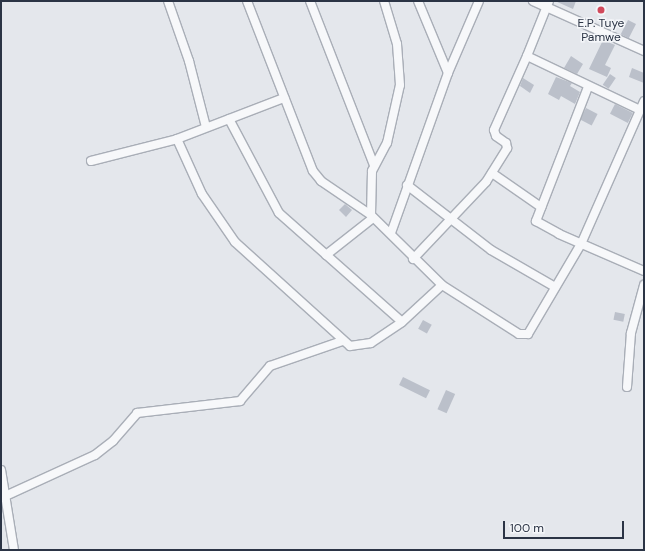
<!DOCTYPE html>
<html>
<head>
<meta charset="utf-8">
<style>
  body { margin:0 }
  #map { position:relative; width:645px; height:551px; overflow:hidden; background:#e4e7ec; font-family:"DM Sans",sans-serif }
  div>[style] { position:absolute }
  .building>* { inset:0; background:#bbc0ca; transform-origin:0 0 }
  .roads { filter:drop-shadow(1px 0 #a9aeb7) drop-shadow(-1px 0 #a9aeb7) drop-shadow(0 1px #a9aeb7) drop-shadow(0 -1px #a9aeb7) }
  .minor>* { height:8px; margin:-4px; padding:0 4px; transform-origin:4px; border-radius:4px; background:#f7f8fa }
  .dots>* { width:11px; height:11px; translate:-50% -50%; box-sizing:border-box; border:2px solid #f4f6f9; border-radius:50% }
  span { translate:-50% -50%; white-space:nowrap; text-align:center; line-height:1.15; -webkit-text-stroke:3px #f4f6f9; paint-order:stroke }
  .poi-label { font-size:12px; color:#2b3445 }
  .frame { position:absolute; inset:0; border:2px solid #2b3445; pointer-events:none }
  .scale { position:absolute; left:503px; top:521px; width:121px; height:18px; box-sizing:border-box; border:2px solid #2b3445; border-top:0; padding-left:5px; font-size:12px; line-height:14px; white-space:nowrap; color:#2b3445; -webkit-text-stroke:3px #f4f6f9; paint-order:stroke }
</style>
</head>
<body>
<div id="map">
  <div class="building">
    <div style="clip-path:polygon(555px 1px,576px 1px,573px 9px)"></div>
    <div style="left:628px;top:20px;width:9px;height:16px;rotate:27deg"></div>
    <div style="clip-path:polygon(603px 40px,615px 45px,605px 65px,611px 68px,607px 77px,589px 69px)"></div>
    <div style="clip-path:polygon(571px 56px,583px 64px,577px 74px,564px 68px)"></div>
    <div style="clip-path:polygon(632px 68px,644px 73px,644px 83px,629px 77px)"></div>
    <div style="left:610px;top:74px;width:7px;height:13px;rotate:34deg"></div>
    <div style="clip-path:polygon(556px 77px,572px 83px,570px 86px,580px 92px,575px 104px,561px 96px,559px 100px,548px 94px)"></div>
    <div style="clip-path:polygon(523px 78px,534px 85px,530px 93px,520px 86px)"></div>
    <div style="left:615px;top:104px;width:20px;height:11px;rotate:27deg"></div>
    <div style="left:586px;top:108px;width:13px;height:13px;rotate:27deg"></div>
    <div style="clip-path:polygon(345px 204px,352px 210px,346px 217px,339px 210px)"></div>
    <div style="left:615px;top:312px;width:10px;height:8px;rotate:11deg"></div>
    <div style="left:423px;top:320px;width:10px;height:10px;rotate:29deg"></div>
    <div style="left:403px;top:377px;width:30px;height:9px;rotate:26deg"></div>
    <div style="left:446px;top:390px;width:10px;height:21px;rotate:24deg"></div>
  </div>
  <div class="roads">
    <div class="minor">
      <div style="left:168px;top:1px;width:64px;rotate:70.7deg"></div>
      <div style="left:189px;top:61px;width:68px;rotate:75.6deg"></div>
      <div style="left:247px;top:1px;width:182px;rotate:68.8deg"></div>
      <div style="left:313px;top:171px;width:13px;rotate:51deg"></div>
      <div style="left:321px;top:181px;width:60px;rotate:34.2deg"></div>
      <div style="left:371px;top:215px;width:100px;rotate:44.6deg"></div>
      <div style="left:442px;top:285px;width:91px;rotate:32.5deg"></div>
      <div style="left:519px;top:334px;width:9px"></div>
      <div style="left:528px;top:334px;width:104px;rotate:-59.5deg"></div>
      <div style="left:581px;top:244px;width:156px;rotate:-66.2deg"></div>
      <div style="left:310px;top:1px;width:176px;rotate:68.7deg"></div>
      <div style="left:418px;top:1px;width:78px;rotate:67.4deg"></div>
      <div style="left:533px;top:1px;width:122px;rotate:24.2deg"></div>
      <div style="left:549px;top:1px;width:59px;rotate:111.8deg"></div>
      <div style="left:527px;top:56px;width:125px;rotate:25.5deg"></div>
      <div style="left:588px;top:87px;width:144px;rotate:111.2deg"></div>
      <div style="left:536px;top:221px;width:26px;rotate:29deg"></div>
      <div style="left:559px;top:234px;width:93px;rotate:23.5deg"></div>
      <div style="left:229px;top:119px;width:106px;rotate:62deg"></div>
      <div style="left:279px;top:213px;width:164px;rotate:41.5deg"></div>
      <div style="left:177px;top:139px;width:60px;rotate:65.6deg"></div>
      <div style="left:202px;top:194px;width:58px;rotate:55.5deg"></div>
      <div style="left:235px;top:242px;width:155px;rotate:42.1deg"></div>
      <div style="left:350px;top:346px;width:21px;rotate:-8deg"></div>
      <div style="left:371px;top:343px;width:37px;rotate:-34deg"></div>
      <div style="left:402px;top:322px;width:54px;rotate:-42.8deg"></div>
      <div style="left:91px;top:161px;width:89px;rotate:-14.3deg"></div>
      <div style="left:177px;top:139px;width:115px;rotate:-21deg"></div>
      <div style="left:492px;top:173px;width:60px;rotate:34.8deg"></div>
      <div style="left:407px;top:185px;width:106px;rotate:37.7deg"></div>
      <div style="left:491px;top:250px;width:74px;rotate:30deg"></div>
      <div style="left:371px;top:215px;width:44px;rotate:-88.7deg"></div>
      <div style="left:372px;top:171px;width:32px;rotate:-62deg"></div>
      <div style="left:387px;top:143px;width:59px;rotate:-77.4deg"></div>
      <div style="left:400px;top:85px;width:41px;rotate:-94.2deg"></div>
      <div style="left:397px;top:44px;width:45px;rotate:-106.8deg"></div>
      <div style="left:391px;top:233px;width:170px;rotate:-70.4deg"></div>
      <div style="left:448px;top:73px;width:78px;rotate:-66.7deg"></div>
      <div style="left:326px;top:255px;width:60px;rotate:-38.2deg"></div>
      <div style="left:413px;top:259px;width:106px;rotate:-46.5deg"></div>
      <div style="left:486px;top:182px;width:40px;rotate:-58deg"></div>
      <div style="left:507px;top:148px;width:5px;rotate:-101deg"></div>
      <div style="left:506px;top:143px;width:12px;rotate:-145deg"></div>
      <div style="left:496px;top:136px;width:6px;rotate:-108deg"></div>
      <div style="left:494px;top:130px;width:81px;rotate:-66deg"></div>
      <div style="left:627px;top:387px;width:54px;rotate:-85.8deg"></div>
      <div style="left:631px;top:333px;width:50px;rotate:-74.8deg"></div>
      <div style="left:1px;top:470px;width:81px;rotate:80.8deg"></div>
      <div style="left:1px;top:498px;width:103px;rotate:-24.6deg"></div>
      <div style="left:95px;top:455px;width:23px;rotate:-38deg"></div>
      <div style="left:113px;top:441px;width:37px;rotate:-49deg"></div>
      <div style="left:137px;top:413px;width:104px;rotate:-6.6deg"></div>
      <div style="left:240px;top:401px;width:46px;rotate:-49.4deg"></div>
      <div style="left:270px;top:366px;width:76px;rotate:-19.1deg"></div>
    </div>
  </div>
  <div class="dots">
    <div style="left:601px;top:10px;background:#d1495b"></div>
  </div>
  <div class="poi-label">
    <span style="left:601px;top:31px">E.P. Tuye<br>Pamwe</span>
  </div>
  <div class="frame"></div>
  <div class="scale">100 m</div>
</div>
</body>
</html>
